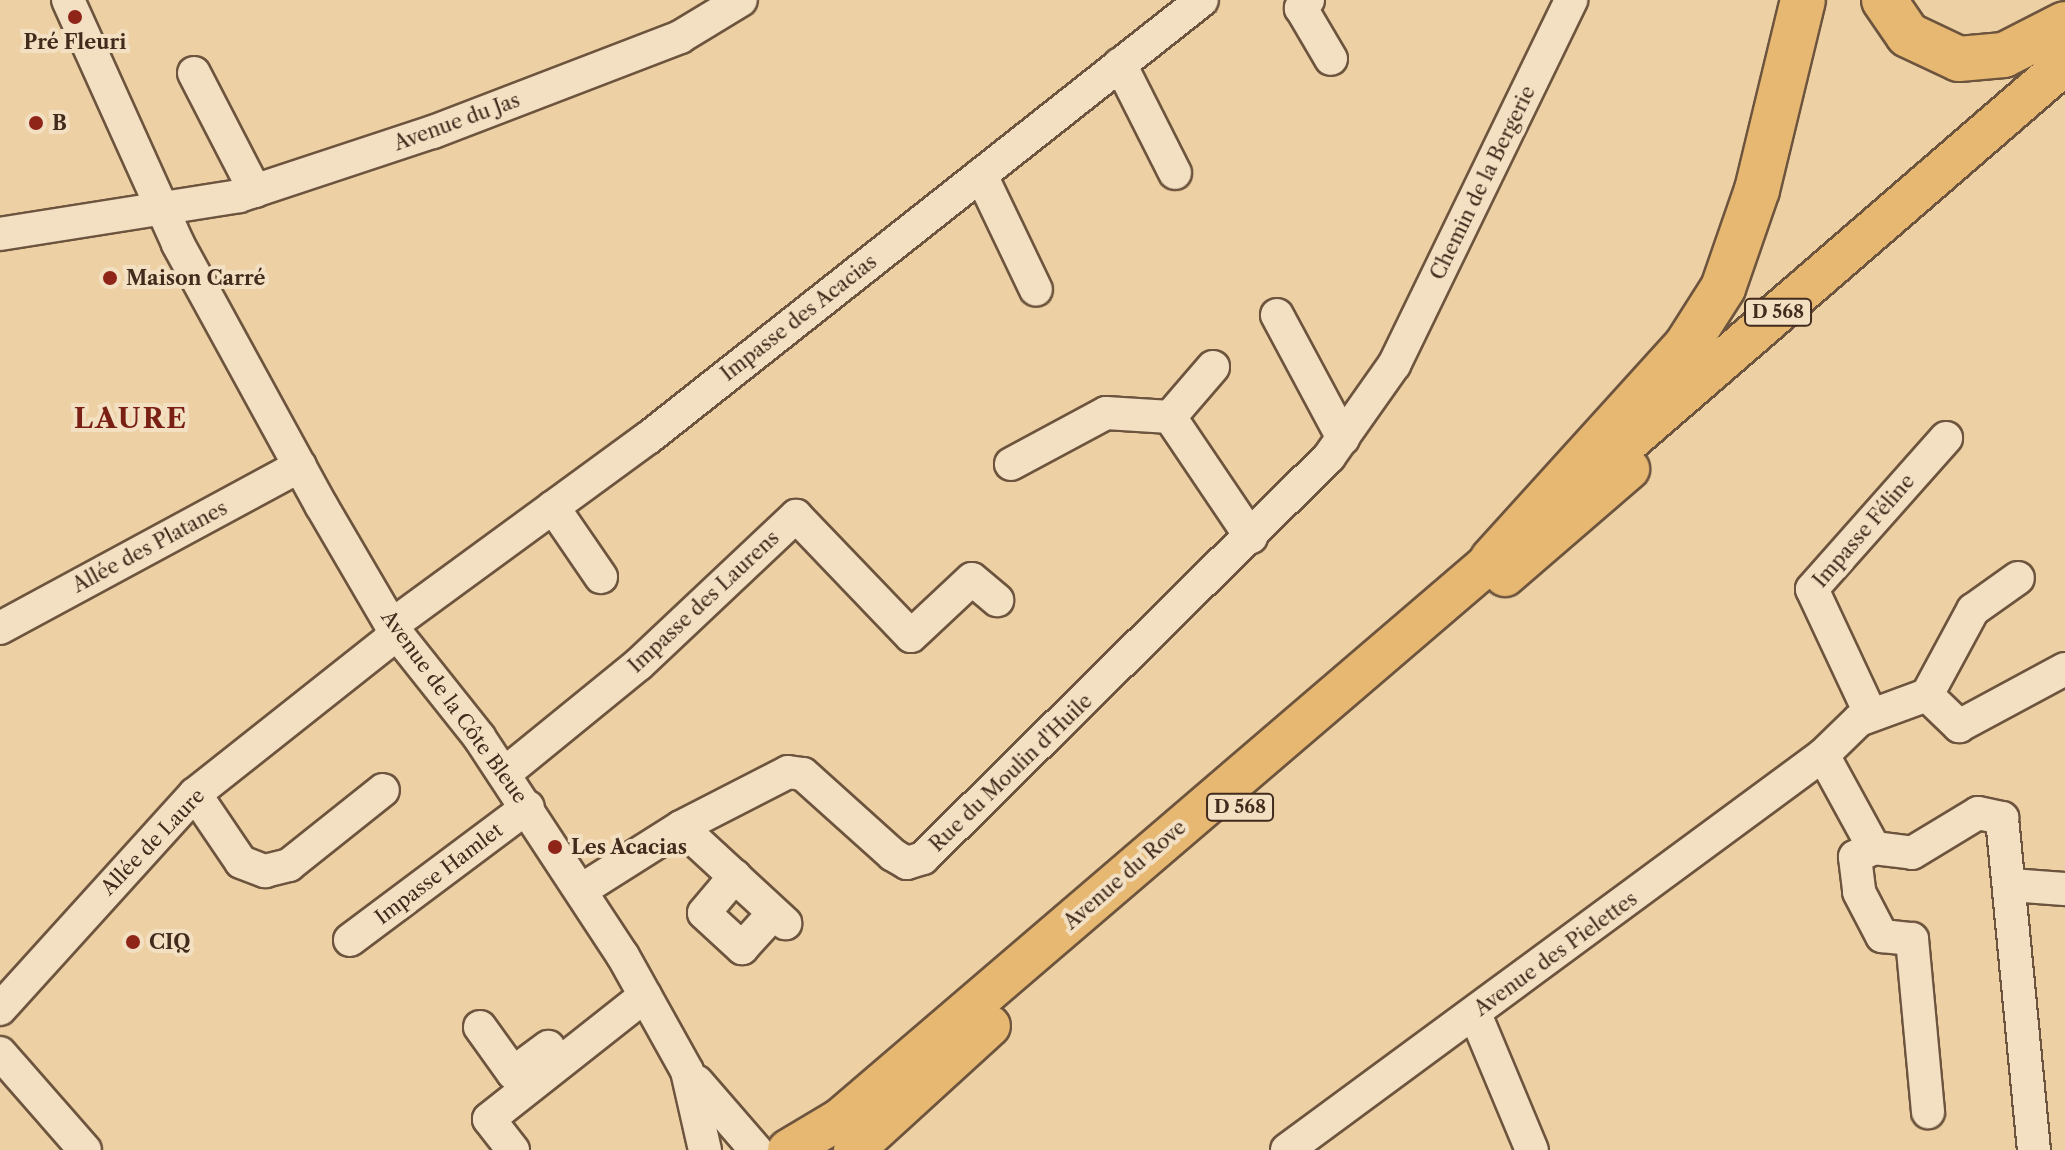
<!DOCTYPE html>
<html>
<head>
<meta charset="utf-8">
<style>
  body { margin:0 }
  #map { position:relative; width:2065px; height:1150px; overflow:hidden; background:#edd0a3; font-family:"Libre Caslon Text",serif }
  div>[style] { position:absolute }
  .roads { filter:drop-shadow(2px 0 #6d543e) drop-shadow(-2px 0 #6d543e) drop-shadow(0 2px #6d543e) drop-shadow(0 -2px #6d543e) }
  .minor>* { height:32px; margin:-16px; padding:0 16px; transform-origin:16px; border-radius:16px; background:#f3e0c3 }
  .major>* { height:40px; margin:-20px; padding:0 20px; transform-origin:20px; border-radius:20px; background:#e6b872 }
  .highway>* { height:44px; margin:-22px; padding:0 22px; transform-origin:22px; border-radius:22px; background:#e6b872 }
  .dots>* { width:22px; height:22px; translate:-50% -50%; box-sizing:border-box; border:4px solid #f3e0c3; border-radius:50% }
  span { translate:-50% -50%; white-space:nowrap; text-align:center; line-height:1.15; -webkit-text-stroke:8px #f3e0c3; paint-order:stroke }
  .shield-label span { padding:2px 6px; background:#f3e0c3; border:2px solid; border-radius:6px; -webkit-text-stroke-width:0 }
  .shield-label { font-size:18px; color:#422a1c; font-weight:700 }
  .poi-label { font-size:20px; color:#422a1c; font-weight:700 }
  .left { translate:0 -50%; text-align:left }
  .street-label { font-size:20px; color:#422a1c }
  .district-label { font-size:28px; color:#7a1f14; font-weight:700; letter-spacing:2px }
</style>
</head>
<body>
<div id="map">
  <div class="roads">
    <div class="minor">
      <div style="left:68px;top:0;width:268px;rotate:65.7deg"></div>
      <div style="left:178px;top:244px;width:298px;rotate:61.3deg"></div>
      <div style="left:321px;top:505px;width:145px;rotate:59.7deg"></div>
      <div style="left:394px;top:630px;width:137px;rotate:51.5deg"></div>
      <div style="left:479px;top:737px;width:262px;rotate:56.7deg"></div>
      <div style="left:623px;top:956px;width:132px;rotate:60.9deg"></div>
      <div style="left:687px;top:1071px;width:81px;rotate:77.2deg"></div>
      <div style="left:1308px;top:0;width:11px;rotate:131deg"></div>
      <div style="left:1301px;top:8px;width:59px;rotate:59.5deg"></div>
      <div style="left:1120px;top:64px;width:122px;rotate:63.2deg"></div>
      <div style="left:194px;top:73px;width:133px;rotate:62.7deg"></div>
      <div style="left:981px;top:175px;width:127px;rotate:64.4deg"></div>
      <div style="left:0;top:234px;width:242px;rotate:-9deg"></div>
      <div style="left:239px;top:196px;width:204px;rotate:-18.3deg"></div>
      <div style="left:433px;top:132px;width:265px;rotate:-21deg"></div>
      <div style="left:680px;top:37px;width:71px;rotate:-31.2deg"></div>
      <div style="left:1277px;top:315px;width:140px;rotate:61.8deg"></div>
      <div style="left:1170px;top:417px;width:66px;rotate:-49.3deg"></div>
      <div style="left:1011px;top:464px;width:108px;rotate:-28.2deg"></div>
      <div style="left:1106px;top:413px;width:64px;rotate:3.6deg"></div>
      <div style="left:1170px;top:417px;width:145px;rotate:56deg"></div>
      <div style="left:553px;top:507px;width:85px;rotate:55.6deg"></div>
      <div style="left:0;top:628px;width:341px;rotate:-28.4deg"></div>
      <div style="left:1927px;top:695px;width:45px;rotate:44.1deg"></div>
      <div style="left:1959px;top:726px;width:120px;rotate:-28.3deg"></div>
      <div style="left:1927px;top:695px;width:97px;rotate:-61.6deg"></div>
      <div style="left:1973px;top:610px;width:55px;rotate:-35.4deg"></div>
      <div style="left:1871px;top:715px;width:139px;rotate:-115.1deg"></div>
      <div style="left:1812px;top:589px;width:202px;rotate:-48.4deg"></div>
      <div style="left:1823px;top:755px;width:50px;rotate:-44.2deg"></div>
      <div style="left:1859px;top:720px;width:72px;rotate:-20.2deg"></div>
      <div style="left:504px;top:774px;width:174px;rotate:-39.2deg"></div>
      <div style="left:639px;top:664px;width:216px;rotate:-43.3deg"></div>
      <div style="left:796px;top:516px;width:166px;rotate:46.2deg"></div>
      <div style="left:911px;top:636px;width:83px;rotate:-43.1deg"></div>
      <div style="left:972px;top:579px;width:33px;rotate:40deg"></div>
      <div style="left:195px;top:794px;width:82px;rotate:55.9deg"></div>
      <div style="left:241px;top:862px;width:26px;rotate:21deg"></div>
      <div style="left:265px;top:871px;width:25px;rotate:-14deg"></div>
      <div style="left:289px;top:865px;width:120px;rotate:-38.6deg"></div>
      <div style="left:681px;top:827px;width:142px;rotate:42.7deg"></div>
      <div style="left:1874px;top:848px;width:21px;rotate:155deg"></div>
      <div style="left:1855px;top:857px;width:35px;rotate:83deg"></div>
      <div style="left:1859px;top:892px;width:50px;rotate:62.4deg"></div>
      <div style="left:1882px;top:936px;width:30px;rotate:6deg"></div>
      <div style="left:1912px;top:939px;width:174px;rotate:84.7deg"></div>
      <div style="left:735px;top:876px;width:48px;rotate:130deg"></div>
      <div style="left:704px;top:913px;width:52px;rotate:42.6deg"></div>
      <div style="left:742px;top:948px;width:47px;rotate:-47.6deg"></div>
      <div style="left:2010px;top:885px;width:55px;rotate:4.2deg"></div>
      <div style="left:583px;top:889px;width:116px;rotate:-32.3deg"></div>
      <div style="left:681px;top:827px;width:120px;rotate:-27.2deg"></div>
      <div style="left:788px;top:772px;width:15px;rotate:8deg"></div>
      <div style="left:803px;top:774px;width:121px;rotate:42deg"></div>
      <div style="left:893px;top:855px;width:16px;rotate:30deg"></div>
      <div style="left:907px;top:863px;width:17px;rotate:-17deg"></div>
      <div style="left:923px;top:858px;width:571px;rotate:-44.65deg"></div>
      <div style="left:1329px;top:457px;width:113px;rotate:-54.8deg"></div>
      <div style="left:1394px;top:365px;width:406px;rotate:-64.1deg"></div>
      <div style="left:350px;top:940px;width:222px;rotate:-36.8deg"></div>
      <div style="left:0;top:1009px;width:290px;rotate:-47.8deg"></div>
      <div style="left:195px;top:794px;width:246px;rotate:-38.4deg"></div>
      <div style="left:388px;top:641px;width:24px;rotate:-62deg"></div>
      <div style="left:399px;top:620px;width:308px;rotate:-36.2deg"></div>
      <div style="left:648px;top:438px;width:706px;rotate:-38.33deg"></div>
      <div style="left:1475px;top:1014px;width:147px;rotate:67.3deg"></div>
      <div style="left:480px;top:1027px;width:57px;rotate:54.3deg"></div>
      <div style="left:513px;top:1073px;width:44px;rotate:-36.6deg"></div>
      <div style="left:0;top:1053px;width:129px;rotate:48.8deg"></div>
      <div style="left:697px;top:1082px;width:90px;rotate:49.1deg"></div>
      <div style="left:513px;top:1150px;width:39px;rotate:-128deg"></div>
      <div style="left:489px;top:1119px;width:199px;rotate:-38.3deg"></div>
      <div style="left:1287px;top:1150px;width:666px;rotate:-36.39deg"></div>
      <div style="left:1823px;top:755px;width:106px;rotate:61.3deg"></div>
      <div style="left:1874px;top:848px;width:38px;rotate:7deg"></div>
      <div style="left:1912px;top:853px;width:77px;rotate:-31.2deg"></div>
      <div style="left:1978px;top:813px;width:25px;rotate:12deg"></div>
      <div style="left:2002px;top:818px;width:334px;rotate:84.5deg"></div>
    </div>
    <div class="major">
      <div style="left:1589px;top:476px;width:630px;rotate:-40.88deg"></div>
      <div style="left:1505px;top:576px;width:164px;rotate:-40.8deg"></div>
      <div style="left:788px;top:1150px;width:61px;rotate:-30.8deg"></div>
      <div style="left:840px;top:1119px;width:891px;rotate:-40.59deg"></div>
      <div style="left:854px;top:1150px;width:184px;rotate:-42.4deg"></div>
    </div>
    <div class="highway">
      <div style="left:1884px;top:0;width:42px;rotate:55.6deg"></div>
      <div style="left:1908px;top:35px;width:56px;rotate:25.2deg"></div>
      <div style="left:1959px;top:59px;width:45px;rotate:-5.1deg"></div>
      <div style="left:2004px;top:55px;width:68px;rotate:-26.9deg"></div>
      <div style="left:1492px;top:560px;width:289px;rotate:-47.8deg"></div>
      <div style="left:1686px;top:346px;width:69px;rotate:-57.5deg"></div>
      <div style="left:1723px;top:288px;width:104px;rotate:-70.9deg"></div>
      <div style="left:1757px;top:190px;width:195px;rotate:-76.4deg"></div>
    </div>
  </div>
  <div class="dots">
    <div style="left:75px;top:17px;background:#8f2418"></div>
    <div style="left:36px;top:123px;background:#8f2418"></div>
    <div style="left:110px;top:278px;background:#8f2418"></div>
    <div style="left:555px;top:847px;background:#8f2418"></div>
    <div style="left:133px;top:942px;background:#8f2418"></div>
  </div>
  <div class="shield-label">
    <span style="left:1778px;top:312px">D 568</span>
    <span style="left:1240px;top:807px">D 568</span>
  </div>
  <div class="poi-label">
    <span style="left:75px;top:42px">Pré Fleuri</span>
    <span class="left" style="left:52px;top:123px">B</span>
    <span class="left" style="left:126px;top:278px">Maison Carré</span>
    <span class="left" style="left:571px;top:847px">Les Acacias</span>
    <span class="left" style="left:149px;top:942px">CIQ</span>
  </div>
  <div class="street-label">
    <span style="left:457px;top:122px;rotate:-20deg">Avenue du Jas</span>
    <span style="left:1483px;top:183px;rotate:-64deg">Chemin de la Bergerie</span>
    <span style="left:799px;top:318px;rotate:-38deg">Impasse des Acacias</span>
    <span style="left:1864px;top:531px;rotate:-49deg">Impasse Féline</span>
    <span style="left:150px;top:547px;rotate:-28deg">Allée des Platanes</span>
    <span style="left:704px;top:602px;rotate:-43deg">Impasse des Laurens</span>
    <span style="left:454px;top:707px;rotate:54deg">Avenue de la Côte Bleue</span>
    <span style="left:1011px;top:773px;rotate:-44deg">Rue du Moulin d'Huile</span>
    <span style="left:153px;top:842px;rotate:-46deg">Allée de Laure</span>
    <span style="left:439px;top:874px;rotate:-37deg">Impasse Hamlet</span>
    <span style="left:1125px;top:875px;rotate:-41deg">Avenue du Rove</span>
    <span style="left:1556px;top:954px;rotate:-36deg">Avenue des Pielettes</span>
  </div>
  <div class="district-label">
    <span style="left:131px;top:418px">LAURE</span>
  </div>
</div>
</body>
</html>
